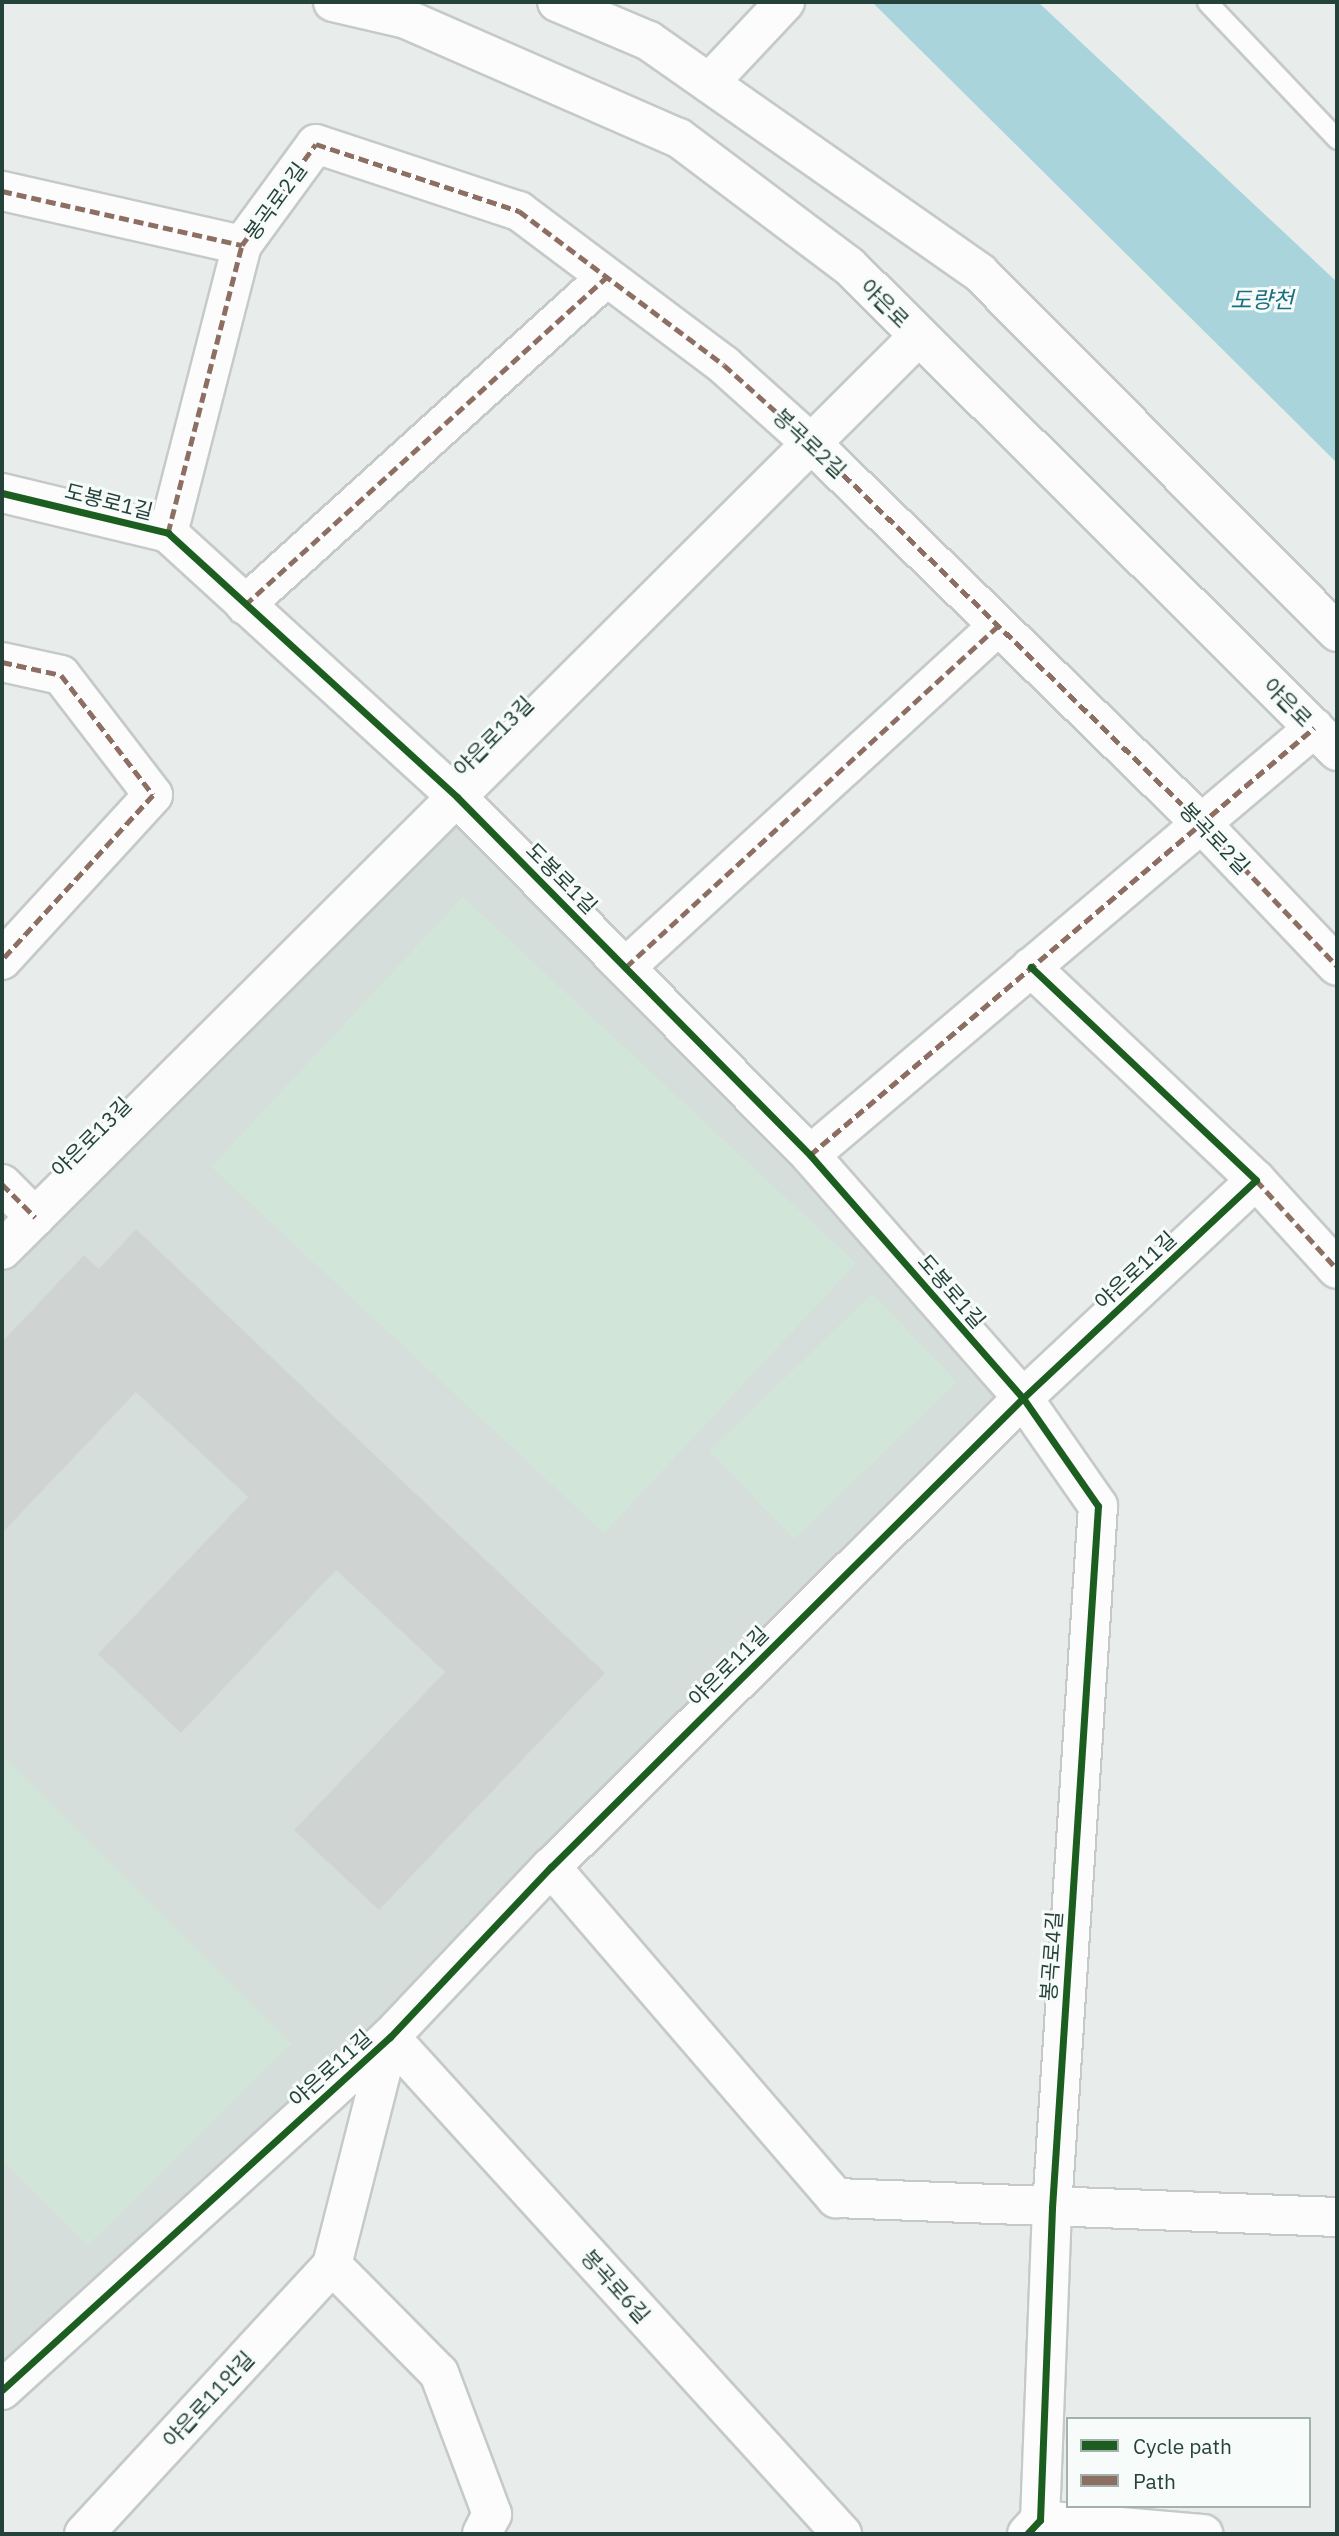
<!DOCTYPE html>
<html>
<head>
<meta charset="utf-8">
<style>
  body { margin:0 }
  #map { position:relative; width:1339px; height:2536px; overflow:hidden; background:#e8edeb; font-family:"IBM Plex Sans","Noto Sans KR",sans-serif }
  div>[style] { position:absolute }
  .built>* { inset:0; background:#d6dedb }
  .green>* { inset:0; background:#d1e6d8; transform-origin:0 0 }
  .water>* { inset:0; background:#a9d4db }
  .building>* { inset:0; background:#cfd4d2 }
  .roads { filter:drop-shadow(2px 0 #c5cac8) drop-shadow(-2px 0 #c5cac8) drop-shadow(0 2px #c5cac8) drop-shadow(0 -2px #c5cac8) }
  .service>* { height:19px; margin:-9.5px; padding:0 9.5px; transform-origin:9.5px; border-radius:9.5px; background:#fcfcfc }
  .minor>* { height:38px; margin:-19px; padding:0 19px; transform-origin:19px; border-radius:19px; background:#fcfcfc }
  .tertiary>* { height:38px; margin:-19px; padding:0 19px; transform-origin:19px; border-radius:19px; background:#fcfcfc }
  .quiet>* { height:5px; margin-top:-2.5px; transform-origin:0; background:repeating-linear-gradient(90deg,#8d6e63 0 10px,transparent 0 15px) }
  .cycleway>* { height:7px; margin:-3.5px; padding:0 3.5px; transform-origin:3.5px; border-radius:3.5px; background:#1b5e20 }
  span { translate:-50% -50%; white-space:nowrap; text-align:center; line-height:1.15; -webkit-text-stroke:6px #f7fbf9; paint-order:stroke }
  .street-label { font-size:21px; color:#24423a }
  .water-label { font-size:23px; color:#1c6f80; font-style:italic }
  .frame { position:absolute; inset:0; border:4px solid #24423a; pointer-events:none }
  .legend { position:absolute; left:1066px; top:2417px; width:245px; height:91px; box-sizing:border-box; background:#f7fbf9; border:2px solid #a3b1ad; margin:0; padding:9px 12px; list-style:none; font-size:21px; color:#24423a }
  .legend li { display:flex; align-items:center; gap:14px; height:35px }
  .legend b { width:35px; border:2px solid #a3b1ad }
</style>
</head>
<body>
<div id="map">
  <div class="built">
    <div style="clip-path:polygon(457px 797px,1023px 1398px,2px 2390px,2px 1250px)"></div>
  </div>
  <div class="green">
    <div style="left:463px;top:897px;width:537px;height:369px;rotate:43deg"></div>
    <div style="left:872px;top:1294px;width:122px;height:226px;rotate:46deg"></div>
    <div style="clip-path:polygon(2px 1755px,291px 2044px,88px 2245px,2px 2159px)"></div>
  </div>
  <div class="water">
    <div style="clip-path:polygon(872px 2px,1038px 2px,1337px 282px,1337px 463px)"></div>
  </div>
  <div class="building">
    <div style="clip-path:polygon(136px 1229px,605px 1673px,379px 1910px,294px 1830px,445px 1672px,336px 1570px,181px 1733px,98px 1654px,248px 1497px,136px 1392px,2px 1533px,2px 1342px,84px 1255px,99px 1269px)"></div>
  </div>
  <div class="roads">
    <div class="service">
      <div style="left:1207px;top:2px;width:189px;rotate:46.5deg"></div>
    </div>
    <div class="minor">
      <div style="left:709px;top:83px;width:111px;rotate:-46.8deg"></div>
      <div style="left:2px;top:191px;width:246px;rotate:12.7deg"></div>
      <div style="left:2px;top:493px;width:171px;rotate:13.5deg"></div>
      <div style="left:168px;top:533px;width:391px;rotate:42.4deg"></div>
      <div style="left:457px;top:797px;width:503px;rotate:45.4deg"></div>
      <div style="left:810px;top:1155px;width:323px;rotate:48.8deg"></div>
      <div style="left:1023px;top:1398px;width:131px;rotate:55.2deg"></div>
      <div style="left:1098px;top:1506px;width:704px;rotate:93.75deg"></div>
      <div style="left:1052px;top:2208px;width:312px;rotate:92.2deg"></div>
      <div style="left:1040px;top:2520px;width:19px;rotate:133deg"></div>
      <div style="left:168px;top:533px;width:297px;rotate:-75.6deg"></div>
      <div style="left:242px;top:245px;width:125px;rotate:-53.8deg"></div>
      <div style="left:316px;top:144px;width:214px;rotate:18.3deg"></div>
      <div style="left:519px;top:211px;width:256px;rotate:36.9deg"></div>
      <div style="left:724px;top:365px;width:117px;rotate:41.9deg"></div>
      <div style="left:811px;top:443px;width:545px;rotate:44.26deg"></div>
      <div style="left:1201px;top:823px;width:197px;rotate:46.4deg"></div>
      <div style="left:245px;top:605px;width:487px;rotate:-42.2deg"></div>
      <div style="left:2px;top:662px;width:60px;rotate:12.4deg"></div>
      <div style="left:61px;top:675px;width:151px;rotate:52.5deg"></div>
      <div style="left:153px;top:795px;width:224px;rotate:132.5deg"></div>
      <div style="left:626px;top:967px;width:505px;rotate:-42.51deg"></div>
      <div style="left:810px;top:1155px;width:661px;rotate:-40.27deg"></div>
      <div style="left:1256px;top:1180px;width:120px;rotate:47.7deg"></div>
      <div style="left:2px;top:1184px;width:47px;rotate:45deg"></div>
      <div style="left:2px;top:1250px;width:1295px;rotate:-44.91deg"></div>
      <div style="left:551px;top:1867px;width:437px;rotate:49.3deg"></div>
      <div style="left:836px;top:2198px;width:501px;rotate:2.17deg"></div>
      <div style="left:390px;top:2037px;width:672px;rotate:47.71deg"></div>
      <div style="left:332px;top:2265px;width:152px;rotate:45.3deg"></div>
      <div style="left:439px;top:2373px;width:151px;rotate:69.4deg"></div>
      <div style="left:492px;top:2514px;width:22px;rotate:117deg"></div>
      <div style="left:2px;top:2390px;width:525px;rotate:-42.3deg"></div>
      <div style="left:390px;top:2037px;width:234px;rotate:-46.6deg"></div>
      <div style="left:551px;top:1867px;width:665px;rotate:-44.82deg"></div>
      <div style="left:1023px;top:1398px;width:319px;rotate:-43.1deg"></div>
      <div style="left:1256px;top:1180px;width:310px;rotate:-136.6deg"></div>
      <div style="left:1040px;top:2520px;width:164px;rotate:4.9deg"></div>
      <div style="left:84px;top:2534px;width:366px;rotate:-47.3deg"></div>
      <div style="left:332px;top:2265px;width:235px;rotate:-75.7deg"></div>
    </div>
    <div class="tertiary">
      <div style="left:333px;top:2px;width:75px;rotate:13.1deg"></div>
      <div style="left:406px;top:19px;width:298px;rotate:23.6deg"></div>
      <div style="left:679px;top:138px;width:213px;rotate:37deg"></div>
      <div style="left:849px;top:266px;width:688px;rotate:44.82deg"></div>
      <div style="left:557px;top:2px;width:100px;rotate:23deg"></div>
      <div style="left:649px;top:41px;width:404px;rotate:35deg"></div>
      <div style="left:980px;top:273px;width:506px;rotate:45.16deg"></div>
    </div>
  </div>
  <div class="quiet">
    <div style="left:2px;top:191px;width:246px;rotate:12.7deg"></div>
    <div style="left:168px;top:533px;width:297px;rotate:-75.6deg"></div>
    <div style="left:242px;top:245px;width:125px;rotate:-53.8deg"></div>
    <div style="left:316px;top:144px;width:214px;rotate:18.3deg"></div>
    <div style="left:519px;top:211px;width:256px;rotate:36.9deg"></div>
    <div style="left:724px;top:365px;width:117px;rotate:41.9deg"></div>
    <div style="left:811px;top:443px;width:545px;rotate:44.26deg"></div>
    <div style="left:1201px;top:823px;width:197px;rotate:46.4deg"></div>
    <div style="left:245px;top:605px;width:487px;rotate:-42.2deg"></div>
    <div style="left:2px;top:662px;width:60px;rotate:12.4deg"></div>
    <div style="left:61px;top:675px;width:151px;rotate:52.5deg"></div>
    <div style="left:153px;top:795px;width:224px;rotate:132.5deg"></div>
    <div style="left:626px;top:967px;width:505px;rotate:-42.51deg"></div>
    <div style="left:810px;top:1155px;width:661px;rotate:-40.27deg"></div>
    <div style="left:1256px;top:1180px;width:120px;rotate:47.7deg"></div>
    <div style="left:2px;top:1184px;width:47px;rotate:45deg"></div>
  </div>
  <div class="cycleway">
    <div style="left:2px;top:493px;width:171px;rotate:13.5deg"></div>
    <div style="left:168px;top:533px;width:391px;rotate:42.4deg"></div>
    <div style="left:457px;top:797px;width:503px;rotate:45.4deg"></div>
    <div style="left:810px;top:1155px;width:323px;rotate:48.8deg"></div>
    <div style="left:1023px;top:1398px;width:131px;rotate:55.2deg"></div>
    <div style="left:1098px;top:1506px;width:704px;rotate:93.75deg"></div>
    <div style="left:1052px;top:2208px;width:312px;rotate:92.2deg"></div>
    <div style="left:1040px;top:2520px;width:19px;rotate:133deg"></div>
    <div style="left:2px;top:2390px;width:525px;rotate:-42.3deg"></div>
    <div style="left:390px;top:2037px;width:234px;rotate:-46.6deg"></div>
    <div style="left:551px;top:1867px;width:665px;rotate:-44.82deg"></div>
    <div style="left:1023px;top:1398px;width:319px;rotate:-43.1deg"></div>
    <div style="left:1256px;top:1180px;width:310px;rotate:-136.6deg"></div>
  </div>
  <div class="street-label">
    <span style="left:275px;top:201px;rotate:-54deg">봉곡로2길</span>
    <span style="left:885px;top:303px;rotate:45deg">야은로</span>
    <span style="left:810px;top:443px;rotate:43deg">봉곡로2길</span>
    <span style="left:109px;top:501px;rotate:14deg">도봉로1길</span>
    <span style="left:1288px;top:702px;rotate:45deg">야은로</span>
    <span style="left:493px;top:736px;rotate:-45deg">야은로13길</span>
    <span style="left:1215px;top:838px;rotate:46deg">봉곡로2길</span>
    <span style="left:562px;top:878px;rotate:45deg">도봉로1길</span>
    <span style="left:91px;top:1137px;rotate:-45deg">야은로13길</span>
    <span style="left:1135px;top:1270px;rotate:-43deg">야은로11길</span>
    <span style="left:952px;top:1291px;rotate:49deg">도봉로1길</span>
    <span style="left:728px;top:1666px;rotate:-45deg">야은로11길</span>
    <span style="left:1051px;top:1956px;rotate:-86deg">봉곡로4길</span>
    <span style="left:330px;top:2068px;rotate:-42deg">야은로11길</span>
    <span style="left:616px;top:2286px;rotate:48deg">봉곡로6길</span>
    <span style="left:208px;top:2399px;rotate:-47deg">야은로11안길</span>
  </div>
  <div class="water-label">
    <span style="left:1262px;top:299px">도량천</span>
  </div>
  <div class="frame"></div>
  <ul class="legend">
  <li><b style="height:9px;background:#1b5e20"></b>Cycle path</li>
  <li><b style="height:9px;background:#8d6e63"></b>Path</li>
  </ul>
</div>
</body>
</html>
